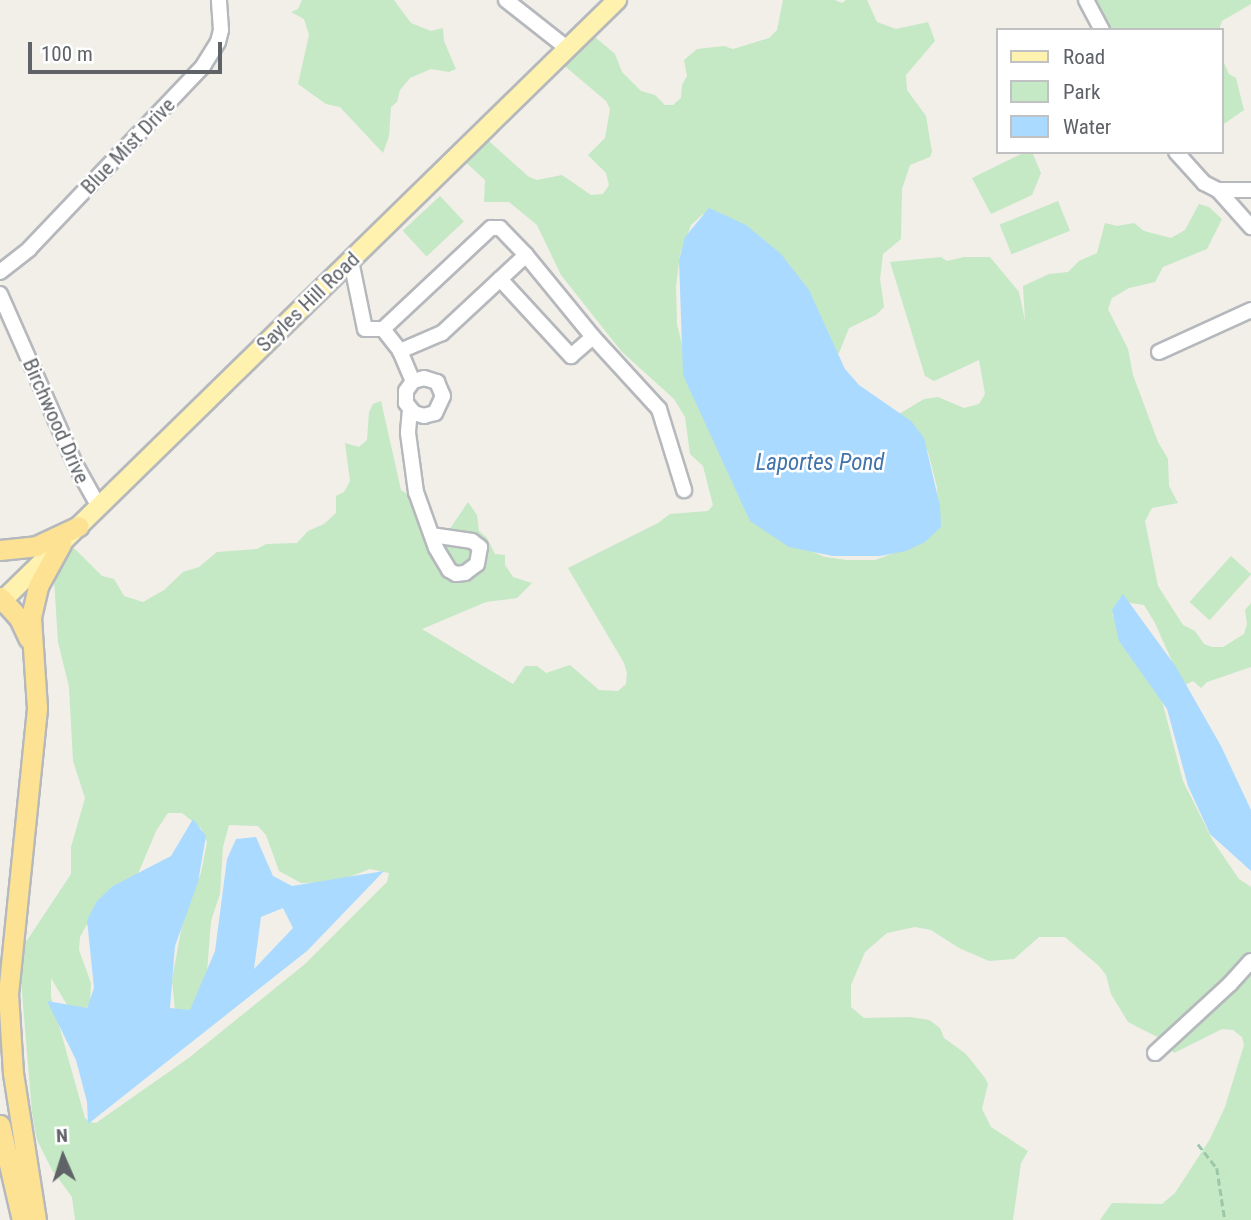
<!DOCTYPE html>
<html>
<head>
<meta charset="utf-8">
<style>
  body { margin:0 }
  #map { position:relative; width:1251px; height:1220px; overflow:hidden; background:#f1efe8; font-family:"Roboto Condensed",sans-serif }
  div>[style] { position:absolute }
  .green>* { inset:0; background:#c5e8c5; transform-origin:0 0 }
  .water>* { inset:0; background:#aadaff }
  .path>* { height:2.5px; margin-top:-1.25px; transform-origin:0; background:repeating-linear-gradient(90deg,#9cc7a9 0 7px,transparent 0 10.5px) }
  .roads { filter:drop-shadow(2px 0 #b5b8bc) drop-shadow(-2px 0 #b5b8bc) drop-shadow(0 2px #b5b8bc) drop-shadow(0 -2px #b5b8bc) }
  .minor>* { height:14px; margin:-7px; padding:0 7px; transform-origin:7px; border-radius:7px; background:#fff }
  .major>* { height:18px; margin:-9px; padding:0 9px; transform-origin:9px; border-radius:9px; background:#fff2af }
  .highway>* { height:19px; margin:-9.5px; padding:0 9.5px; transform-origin:9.5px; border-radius:9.5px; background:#fde293 }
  span { translate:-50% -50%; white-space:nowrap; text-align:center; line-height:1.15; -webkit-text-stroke:5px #fff; paint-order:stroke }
  .street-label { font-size:21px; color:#5f6368 }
  .water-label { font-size:23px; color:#4174aa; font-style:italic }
  .legend { position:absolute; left:996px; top:28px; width:228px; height:126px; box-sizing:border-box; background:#fff; border:2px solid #bfc1c3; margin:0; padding:9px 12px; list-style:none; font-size:21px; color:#5f6368 }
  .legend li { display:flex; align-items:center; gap:14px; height:35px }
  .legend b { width:35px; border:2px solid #bfc1c3 }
  .north { position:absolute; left:28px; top:1122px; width:70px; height:70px; -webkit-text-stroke:5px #fff; paint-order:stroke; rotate:357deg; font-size:19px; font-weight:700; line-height:28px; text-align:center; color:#5f6368 }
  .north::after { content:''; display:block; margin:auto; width:24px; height:32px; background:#5f6368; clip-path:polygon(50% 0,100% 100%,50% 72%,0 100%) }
  .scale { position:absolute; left:28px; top:42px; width:194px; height:32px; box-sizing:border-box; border:4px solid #5f6368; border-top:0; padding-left:9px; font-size:21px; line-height:24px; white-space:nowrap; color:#5f6368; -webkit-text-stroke:5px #fff; paint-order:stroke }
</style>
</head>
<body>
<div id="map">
  <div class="green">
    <div style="clip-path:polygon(302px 0,394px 0,411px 23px,431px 31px,443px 28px,444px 41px,456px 69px,449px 72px,431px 69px,410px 78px,400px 90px,397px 102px,391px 107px,389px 136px,383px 153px,340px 107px,326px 104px,298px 84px,309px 35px,304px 19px,291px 12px,298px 9px)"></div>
    <div style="clip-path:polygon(evenodd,783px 0,835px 0,842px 3px,846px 0,867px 0,877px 22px,896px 29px,928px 22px,935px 41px,906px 75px,907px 90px,926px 116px,932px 152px,930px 157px,910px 165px,902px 189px,901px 239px,883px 254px,880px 279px,884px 307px,876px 315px,849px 328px,839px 353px,834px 355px,825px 326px,787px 279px,713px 213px,703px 214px,691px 225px,680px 254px,676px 287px,677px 324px,692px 386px,785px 540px,825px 557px,847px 560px,875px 560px,894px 553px,938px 512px,937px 487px,928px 452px,916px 431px,899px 414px,924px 399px,938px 397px,964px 408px,979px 404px,985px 394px,979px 360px,934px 381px,925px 376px,890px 262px,941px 257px,947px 261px,964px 257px,990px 257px,1019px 292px,1025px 321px,1023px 286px,1049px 274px,1068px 272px,1079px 261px,1097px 253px,1105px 223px,1117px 226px,1134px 223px,1144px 231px,1171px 238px,1185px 230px,1199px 204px,1209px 207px,1222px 219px,1207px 249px,1163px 267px,1155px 282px,1129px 288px,1112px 298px,1108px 309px,1128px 349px,1133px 375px,1158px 442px,1168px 459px,1169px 486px,1178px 503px,1152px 508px,1145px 521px,1158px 586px,1183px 625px,1195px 631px,1204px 644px,1212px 647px,1223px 647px,1244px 634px,1247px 624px,1245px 610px,1251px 603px,1251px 667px,1207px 682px,1201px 688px,1193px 681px,1183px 686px,1155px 623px,1144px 605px,1124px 602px,1112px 614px,1128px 646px,1155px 674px,1183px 781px,1213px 841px,1239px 879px,1251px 887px,1251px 1220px,1100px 1220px,1112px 1203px,1162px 1204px,1175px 1193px,1210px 1139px,1225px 1107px,1244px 1045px,1242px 1037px,1233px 1030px,1222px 1029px,1174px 1053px,1163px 1040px,1128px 1022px,1111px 994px,1106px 975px,1099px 966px,1065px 937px,1039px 937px,1014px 959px,989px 961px,959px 948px,931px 930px,915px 927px,887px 933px,865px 952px,851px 985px,851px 1007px,864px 1018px,910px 1017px,929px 1020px,940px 1028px,944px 1038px,966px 1054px,985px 1078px,988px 1084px,982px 1109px,991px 1127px,1028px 1151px,1021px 1163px,1013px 1220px,75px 1220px,72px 1197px,52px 1170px,37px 1140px,32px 1113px,21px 980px,24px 945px,71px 874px,71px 847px,85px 798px,73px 761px,69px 687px,58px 642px,54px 579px,50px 573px,72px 548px,75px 549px,102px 576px,114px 579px,124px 596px,143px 602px,164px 590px,183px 572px,199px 567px,217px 552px,257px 549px,266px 544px,297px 543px,308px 531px,324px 524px,336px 513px,336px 496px,344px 492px,350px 481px,345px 443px,359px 447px,367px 440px,369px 412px,373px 404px,381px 401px,401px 490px,407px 494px,419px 493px,435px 534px,447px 533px,468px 502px,477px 515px,479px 531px,487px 538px,495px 554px,505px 555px,505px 565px,513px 577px,532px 583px,517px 598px,486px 602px,422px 629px,513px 684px,525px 666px,537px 666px,546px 673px,570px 665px,599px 690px,618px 691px,626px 684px,627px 673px,624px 663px,568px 568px,658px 523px,670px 514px,708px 511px,713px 505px,703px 466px,690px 454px,685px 417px,674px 399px,622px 352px,561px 275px,537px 225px,509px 202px,484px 202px,485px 180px,460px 157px,482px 135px,529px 177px,537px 180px,562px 175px,591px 195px,603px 194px,609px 185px,606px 173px,588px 155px,605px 138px,610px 109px,606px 101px,560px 62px,589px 32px,615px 54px,622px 72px,641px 91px,655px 95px,665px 105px,673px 105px,681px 98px,682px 85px,687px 76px,684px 60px,697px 49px,724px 46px,733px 49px,769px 38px,777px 30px,783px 0,168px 813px,182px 813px,201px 828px,207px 842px,201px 873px,185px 908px,172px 980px,175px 1010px,192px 1019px,207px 972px,211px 921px,220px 894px,223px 847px,229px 825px,258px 826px,266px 835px,279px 871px,301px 883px,336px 882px,370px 869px,389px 873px,387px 882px,305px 964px,190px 1057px,96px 1123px,90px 1122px,85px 1118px,51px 997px,51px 978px,70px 1010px,81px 1014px,90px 1003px,91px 983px,79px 950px,80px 937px,86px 926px,138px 874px,156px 831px,168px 813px)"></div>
    <div style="clip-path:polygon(1082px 0,1251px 0,1251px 4px,1222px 21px,1219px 30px,1099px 30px)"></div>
    <div style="clip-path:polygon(1221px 56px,1229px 74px,1236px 78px,1244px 110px,1221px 126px)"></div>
    <div style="clip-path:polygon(1025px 152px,1032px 152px,1041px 173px,1032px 195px,991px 214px,972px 178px)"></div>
    <div style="left:440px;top:196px;width:35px;height:51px;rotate:47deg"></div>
    <div style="left:1058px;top:201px;width:32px;height:63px;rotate:68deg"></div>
    <div style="left:1231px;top:556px;width:27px;height:62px;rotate:42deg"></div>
  </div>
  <div class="water">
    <div style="clip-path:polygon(709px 208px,746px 225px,781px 254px,809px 290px,845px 369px,859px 385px,911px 421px,924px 438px,940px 506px,941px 527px,925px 542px,906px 551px,880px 556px,833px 556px,789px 547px,750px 521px,683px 375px,679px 260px,685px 237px)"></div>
    <div style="clip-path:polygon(1123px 594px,1176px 667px,1221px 746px,1251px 810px,1251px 871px,1210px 834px,1188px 786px,1167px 709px,1119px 641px,1112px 610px)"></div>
    <div style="clip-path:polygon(evenodd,193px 819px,206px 836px,198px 882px,175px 946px,170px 1008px,190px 1010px,215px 951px,227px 859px,236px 839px,256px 837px,273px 876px,292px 886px,384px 871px,307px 951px,88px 1124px,87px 1102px,76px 1060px,47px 1001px,87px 1008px,94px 988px,87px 920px,97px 901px,113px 886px,171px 856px,193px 819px,283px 908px,293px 928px,254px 969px,261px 917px,283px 908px)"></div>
  </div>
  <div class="path">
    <div style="left:1198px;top:1144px;width:31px;rotate:52deg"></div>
    <div style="left:1217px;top:1168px;width:53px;rotate:81.3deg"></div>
  </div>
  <div class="roads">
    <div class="minor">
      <div style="left:506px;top:0;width:79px;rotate:38.3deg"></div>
      <div style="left:1086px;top:0;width:34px;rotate:62deg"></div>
      <div style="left:1176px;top:152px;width:42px;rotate:47.9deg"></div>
      <div style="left:1204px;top:183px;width:16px;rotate:27deg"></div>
      <div style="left:1218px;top:190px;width:50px;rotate:48.3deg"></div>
      <div style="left:1218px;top:190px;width:33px"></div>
      <div style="left:351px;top:261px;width:69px;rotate:78.4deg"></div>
      <div style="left:365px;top:329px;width:18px"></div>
      <div style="left:383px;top:329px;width:148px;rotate:-43.1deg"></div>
      <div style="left:491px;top:228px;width:9px"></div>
      <div style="left:500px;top:228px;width:37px;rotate:46deg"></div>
      <div style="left:526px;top:255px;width:115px;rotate:137.1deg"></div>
      <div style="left:442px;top:333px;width:46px;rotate:156.8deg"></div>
      <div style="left:0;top:272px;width:37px;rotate:-38deg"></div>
      <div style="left:29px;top:249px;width:253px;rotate:-46.4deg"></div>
      <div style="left:203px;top:66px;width:28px;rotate:-58deg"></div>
      <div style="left:218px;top:42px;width:12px;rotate:-76deg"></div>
      <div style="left:221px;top:30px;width:30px;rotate:-94deg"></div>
      <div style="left:500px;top:279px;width:105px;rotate:47.3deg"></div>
      <div style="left:571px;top:356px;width:29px;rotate:-41deg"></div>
      <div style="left:593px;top:337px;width:106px;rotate:-129.3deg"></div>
      <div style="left:0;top:294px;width:186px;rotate:66.2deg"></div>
      <div style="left:75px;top:464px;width:49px;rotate:60.8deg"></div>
      <div style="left:383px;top:329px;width:28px;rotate:52deg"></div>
      <div style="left:400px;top:351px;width:33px;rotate:67deg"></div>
      <div style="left:413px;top:381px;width:11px;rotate:-15deg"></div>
      <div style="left:424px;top:378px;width:14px;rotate:17deg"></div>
      <div style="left:437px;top:382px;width:15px;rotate:67deg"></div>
      <div style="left:443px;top:396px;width:19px;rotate:115deg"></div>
      <div style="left:435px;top:413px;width:11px;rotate:165deg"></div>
      <div style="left:424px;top:416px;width:10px;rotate:-163deg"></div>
      <div style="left:414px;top:413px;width:13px;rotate:-129deg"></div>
      <div style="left:406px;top:403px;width:12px;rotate:-90deg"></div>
      <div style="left:406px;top:391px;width:12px;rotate:-55deg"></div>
      <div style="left:593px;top:337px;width:98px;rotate:47.5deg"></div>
      <div style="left:659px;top:409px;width:85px;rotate:72.8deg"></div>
      <div style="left:1159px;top:352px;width:101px;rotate:-24.5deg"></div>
      <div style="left:410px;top:409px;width:24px;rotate:95deg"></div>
      <div style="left:408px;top:433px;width:60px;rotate:82.3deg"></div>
      <div style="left:416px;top:492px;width:59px;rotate:70.3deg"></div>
      <div style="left:436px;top:548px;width:26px;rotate:59deg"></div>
      <div style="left:449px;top:570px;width:8px;rotate:30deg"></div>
      <div style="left:456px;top:574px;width:9px;rotate:-6deg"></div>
      <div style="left:465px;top:573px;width:15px;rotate:-37deg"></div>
      <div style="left:477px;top:564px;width:17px;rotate:-80deg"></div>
      <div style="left:480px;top:547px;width:10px;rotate:-143deg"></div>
      <div style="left:472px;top:541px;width:40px;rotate:-171.5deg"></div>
      <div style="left:1155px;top:1053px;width:102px;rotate:-42.6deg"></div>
      <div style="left:1230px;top:984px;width:31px;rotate:-48deg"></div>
    </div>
    <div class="major">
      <div style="left:0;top:603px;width:863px;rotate:-44.34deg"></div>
    </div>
    <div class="highway">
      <div style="left:0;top:550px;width:36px;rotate:-6deg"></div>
      <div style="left:36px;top:546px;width:47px;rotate:-24.9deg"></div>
      <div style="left:0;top:597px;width:28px;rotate:48deg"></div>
      <div style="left:19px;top:618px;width:23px;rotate:65deg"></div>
      <div style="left:0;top:1125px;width:98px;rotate:77deg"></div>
      <div style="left:36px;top:1220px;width:149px;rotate:-98.9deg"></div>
      <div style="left:13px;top:1073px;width:79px;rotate:-93.6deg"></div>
      <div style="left:8px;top:994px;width:287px;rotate:-84.2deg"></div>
      <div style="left:37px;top:708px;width:91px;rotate:-93.8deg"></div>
      <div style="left:31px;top:617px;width:32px;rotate:-77deg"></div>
      <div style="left:38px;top:586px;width:48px;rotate:-61.3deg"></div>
    </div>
  </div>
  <div class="street-label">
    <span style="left:128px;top:146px;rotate:-46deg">Blue Mist Drive</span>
    <span style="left:308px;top:302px;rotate:-44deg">Sayles Hill Road</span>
    <span style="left:56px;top:421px;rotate:66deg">Birchwood Drive</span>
  </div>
  <div class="water-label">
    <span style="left:820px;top:463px">Laportes Pond</span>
  </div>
  <ul class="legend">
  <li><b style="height:9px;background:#fff2af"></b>Road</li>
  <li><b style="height:19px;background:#c5e8c5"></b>Park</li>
  <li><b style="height:19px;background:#aadaff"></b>Water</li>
  </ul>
  <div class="north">N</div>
  <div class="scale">100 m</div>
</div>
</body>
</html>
